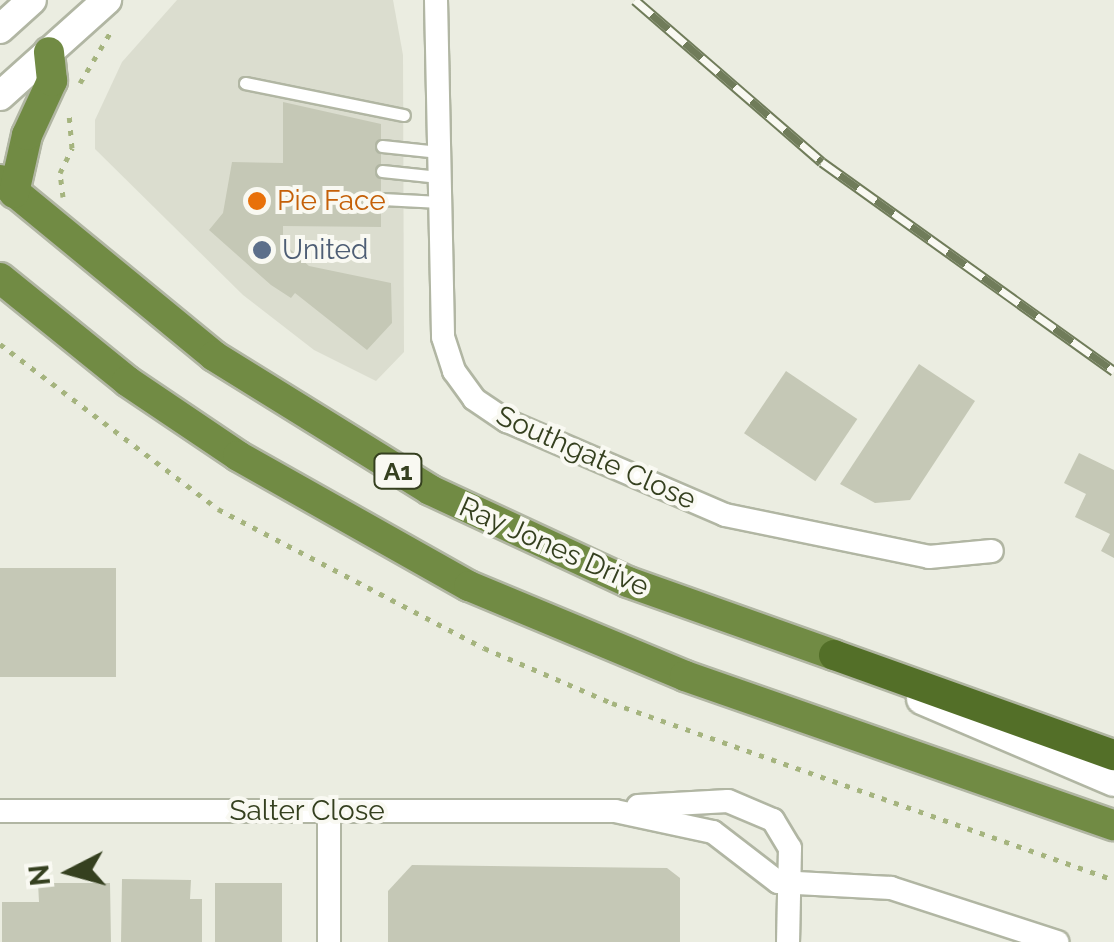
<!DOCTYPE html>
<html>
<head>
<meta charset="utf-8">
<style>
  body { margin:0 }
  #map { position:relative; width:1114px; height:942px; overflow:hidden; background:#ebede1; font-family:Raleway,sans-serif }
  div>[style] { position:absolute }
  .built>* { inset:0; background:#dbddcf }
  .building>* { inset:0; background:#c5c8b6; transform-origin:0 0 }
  .path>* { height:5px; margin-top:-2.5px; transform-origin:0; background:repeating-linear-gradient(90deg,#a5b47e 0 5px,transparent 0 13px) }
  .roads { filter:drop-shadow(2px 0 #b1b6a3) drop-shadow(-2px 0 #b1b6a3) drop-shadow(0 2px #b1b6a3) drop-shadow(0 -2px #b1b6a3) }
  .service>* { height:11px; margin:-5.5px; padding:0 5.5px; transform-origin:5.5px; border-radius:5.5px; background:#fff }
  .minor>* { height:22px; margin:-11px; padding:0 11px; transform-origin:11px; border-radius:11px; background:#fff }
  .tertiary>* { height:28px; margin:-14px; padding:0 14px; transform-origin:14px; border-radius:14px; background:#fff }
  .secondary>* { height:30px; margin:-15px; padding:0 15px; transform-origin:15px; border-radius:15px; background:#fff }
  .trunk>* { height:30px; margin:-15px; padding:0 15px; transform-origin:15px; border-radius:15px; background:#718b44 }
  .motorway>* { height:30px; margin:-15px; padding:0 15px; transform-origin:15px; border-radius:15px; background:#536f28 }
  .rail>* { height:11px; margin-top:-5.5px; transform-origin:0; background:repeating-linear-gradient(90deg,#f9f9f2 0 22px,#707c5a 0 44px); box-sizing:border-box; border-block:2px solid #707c5a }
  .dots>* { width:28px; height:28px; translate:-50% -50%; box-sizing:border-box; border:5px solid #f9f9f2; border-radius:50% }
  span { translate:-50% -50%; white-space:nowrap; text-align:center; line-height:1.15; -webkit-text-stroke:8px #f9f9f2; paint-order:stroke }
  .shield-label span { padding:2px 8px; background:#f9f9f2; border:2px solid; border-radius:8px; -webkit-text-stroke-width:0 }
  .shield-label { font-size:25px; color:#35401f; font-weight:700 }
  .food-label { font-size:28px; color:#c56008 }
  .left { translate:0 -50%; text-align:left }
  .service-label { font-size:28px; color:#4e5e75 }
  .street-label { font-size:28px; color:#35401f }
  .north { position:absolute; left:20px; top:822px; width:100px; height:100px; -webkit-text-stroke:8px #f9f9f2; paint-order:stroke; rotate:264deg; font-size:28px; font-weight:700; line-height:40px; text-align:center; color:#35401f }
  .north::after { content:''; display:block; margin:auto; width:35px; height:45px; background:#35401f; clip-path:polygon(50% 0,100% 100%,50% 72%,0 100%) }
</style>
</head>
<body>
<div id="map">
  <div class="built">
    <div style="clip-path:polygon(177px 0,393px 0,403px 55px,404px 352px,376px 381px,314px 350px,243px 295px,95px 149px,95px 120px,122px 62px)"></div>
  </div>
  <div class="building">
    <div style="clip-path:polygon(283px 102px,381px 124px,381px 227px,283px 226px,283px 243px,309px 266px,391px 283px,392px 323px,367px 350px,295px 293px,291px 298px,271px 285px,209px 230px,223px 213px,232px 162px,283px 163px)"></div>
    <div style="clip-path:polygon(919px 364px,975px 401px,910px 500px,875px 503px,840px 484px)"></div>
    <div style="left:786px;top:371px;width:86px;height:75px;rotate:34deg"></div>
    <div style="clip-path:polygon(1079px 453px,1114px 470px,1114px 558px,1101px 551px,1110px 534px,1075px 517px,1086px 494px,1064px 483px)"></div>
    <div style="left:0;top:568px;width:116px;height:109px"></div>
    <div style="clip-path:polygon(412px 865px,667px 868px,680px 878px,680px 942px,388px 942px,388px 891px)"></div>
    <div style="clip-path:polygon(122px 879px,191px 880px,190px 899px,202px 899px,202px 942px,121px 942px)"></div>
    <div style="clip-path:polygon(38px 883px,110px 883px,111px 942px,2px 942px,2px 902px,39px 902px)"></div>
    <div style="left:215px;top:883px;width:67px;height:59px"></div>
  </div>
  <div class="path">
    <div style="left:80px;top:83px;width:58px;rotate:-59deg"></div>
    <div style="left:63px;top:197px;width:24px;rotate:-97deg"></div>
    <div style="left:60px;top:173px;width:28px;rotate:-64deg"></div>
    <div style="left:72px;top:148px;width:36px;rotate:-95deg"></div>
    <div style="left:0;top:344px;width:273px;rotate:37.1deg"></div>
    <div style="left:218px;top:509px;width:300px;rotate:27.6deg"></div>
    <div style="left:484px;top:648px;width:139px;rotate:23.3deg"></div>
    <div style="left:612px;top:703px;width:532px;rotate:19.42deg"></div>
  </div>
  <div class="roads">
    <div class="service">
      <div style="left:245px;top:83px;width:162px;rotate:11.4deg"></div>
      <div style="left:382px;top:146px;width:57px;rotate:6deg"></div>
      <div style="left:382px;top:171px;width:57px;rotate:6deg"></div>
      <div style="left:382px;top:199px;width:58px;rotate:3deg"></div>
    </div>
    <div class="minor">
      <div style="left:436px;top:0;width:337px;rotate:88.8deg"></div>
      <div style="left:443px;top:337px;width:36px;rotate:72deg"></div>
      <div style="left:454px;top:371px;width:34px;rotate:54deg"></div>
      <div style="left:474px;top:399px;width:40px;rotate:34deg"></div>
      <div style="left:507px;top:421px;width:237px;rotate:23.3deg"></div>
      <div style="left:725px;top:515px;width:208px;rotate:11.6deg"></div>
      <div style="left:929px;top:557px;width:63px;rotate:-5.4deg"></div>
      <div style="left:638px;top:806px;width:90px;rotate:-3.2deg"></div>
      <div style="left:728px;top:801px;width:49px;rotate:22.9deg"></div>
      <div style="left:773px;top:820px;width:33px;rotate:59deg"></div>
      <div style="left:790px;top:848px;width:94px;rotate:91.2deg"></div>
      <div style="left:0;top:811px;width:615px"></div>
      <div style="left:615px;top:811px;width:100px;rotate:12.1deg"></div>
      <div style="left:713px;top:832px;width:82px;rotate:37.6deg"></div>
      <div style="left:778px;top:882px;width:113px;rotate:3deg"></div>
      <div style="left:891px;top:888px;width:175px;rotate:18deg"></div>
      <div style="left:329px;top:942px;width:131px;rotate:-90deg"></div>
    </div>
    <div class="tertiary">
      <div style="left:0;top:29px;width:43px;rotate:-42.2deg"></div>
      <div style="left:0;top:96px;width:144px;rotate:-41.9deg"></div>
    </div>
    <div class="secondary">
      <div style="left:922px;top:699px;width:209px;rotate:23.1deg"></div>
    </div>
    <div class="trunk">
      <div style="left:0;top:180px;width:277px;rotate:39.4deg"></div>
      <div style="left:214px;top:356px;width:254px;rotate:31.8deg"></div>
      <div style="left:430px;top:490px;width:218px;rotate:24.9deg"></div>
      <div style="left:628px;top:582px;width:219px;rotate:19.5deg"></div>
      <div style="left:14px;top:193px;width:59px;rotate:-77.4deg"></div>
      <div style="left:27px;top:135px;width:60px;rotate:-65.2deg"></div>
      <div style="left:52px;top:81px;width:29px;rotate:-96deg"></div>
      <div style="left:0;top:278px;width:164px;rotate:39deg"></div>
      <div style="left:127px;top:381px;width:134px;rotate:34deg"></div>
      <div style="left:238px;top:456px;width:265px;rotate:29.4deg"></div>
      <div style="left:469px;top:586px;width:234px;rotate:22.6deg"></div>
      <div style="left:685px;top:676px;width:454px;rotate:19.2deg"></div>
    </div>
    <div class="motorway">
      <div style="left:834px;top:655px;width:297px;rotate:19.7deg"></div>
    </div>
  </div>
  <div class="rail">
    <div style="left:635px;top:0;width:247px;rotate:40.9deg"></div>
    <div style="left:822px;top:162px;width:359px;rotate:35.6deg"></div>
  </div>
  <div class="dots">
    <div style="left:257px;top:201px;background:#e8710a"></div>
    <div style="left:262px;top:250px;background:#5c6f8a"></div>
  </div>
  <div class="shield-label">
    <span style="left:398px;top:471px">A1</span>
  </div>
  <div class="food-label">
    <span class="left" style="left:277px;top:201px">Pie Face</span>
  </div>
  <div class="service-label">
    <span class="left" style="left:282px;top:250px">United</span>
  </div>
  <div class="street-label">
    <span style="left:596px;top:458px;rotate:24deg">Southgate Close</span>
    <span style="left:554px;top:547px;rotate:24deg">Ray Jones Drive</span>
    <span style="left:307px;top:811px">Salter Close</span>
  </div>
  <div class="north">N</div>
</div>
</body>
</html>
